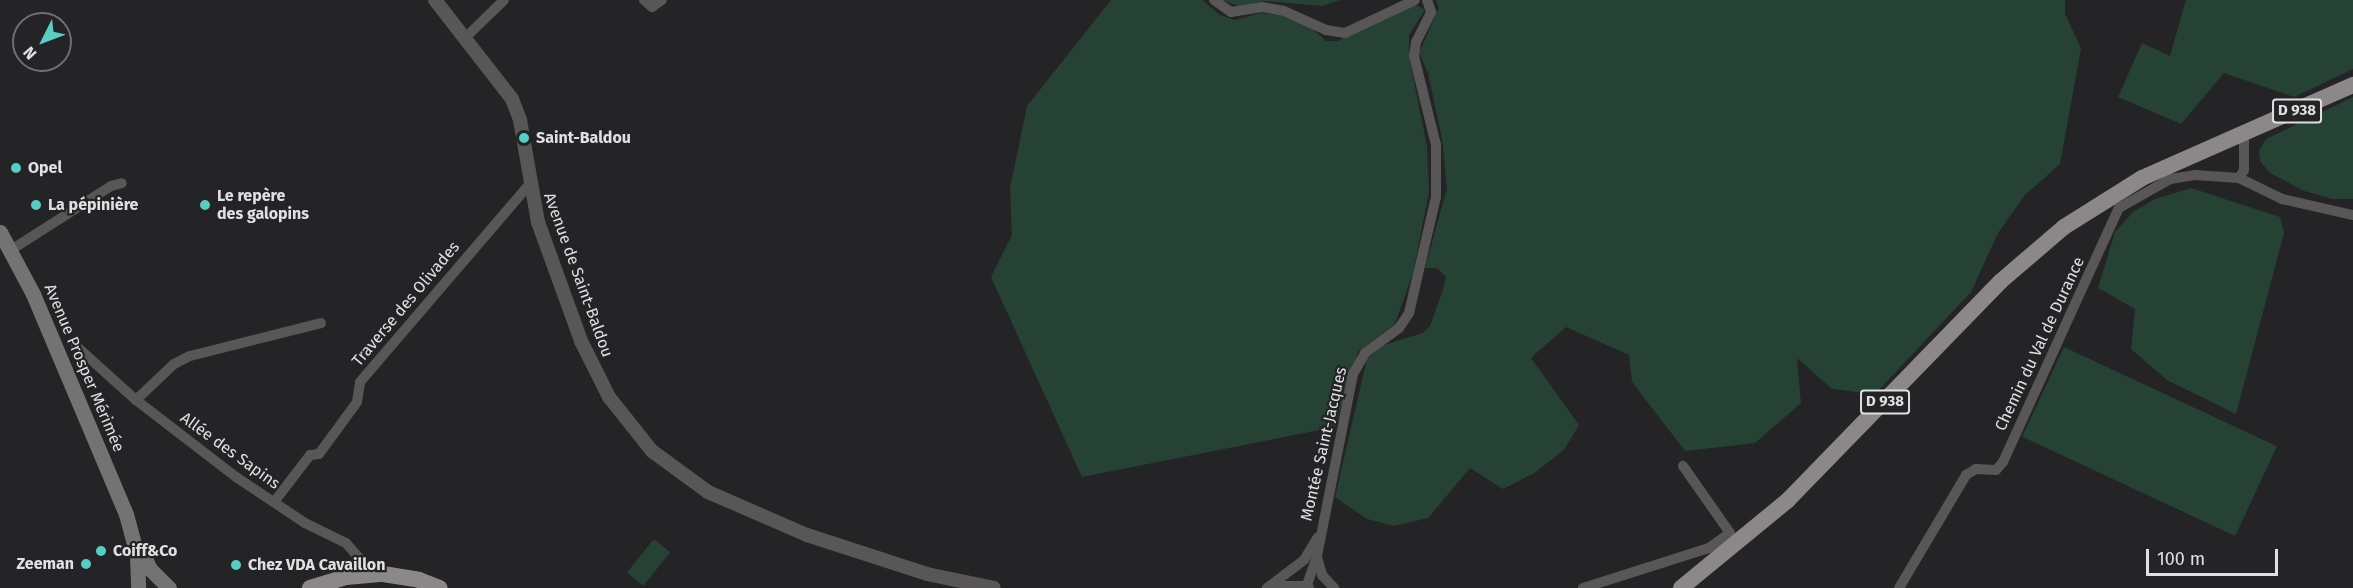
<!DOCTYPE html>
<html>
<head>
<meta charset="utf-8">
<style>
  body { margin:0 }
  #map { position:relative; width:2353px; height:588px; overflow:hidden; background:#242326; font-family:"Fira Sans",sans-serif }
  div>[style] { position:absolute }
  .green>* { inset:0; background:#264235; transform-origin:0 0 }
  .minor>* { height:10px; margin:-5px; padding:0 5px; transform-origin:5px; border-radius:5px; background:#585656 }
  .tertiary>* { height:14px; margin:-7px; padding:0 7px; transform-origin:7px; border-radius:7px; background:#585656 }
  .secondary>* { height:15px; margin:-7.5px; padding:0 7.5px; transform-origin:7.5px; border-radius:7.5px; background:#757273 }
  .primary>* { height:16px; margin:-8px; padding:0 8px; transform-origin:8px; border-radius:8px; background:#8c8889 }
  .dots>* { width:16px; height:16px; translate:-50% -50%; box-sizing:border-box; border:3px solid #242326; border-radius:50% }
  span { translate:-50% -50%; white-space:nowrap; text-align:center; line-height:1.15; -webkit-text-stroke:4.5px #242326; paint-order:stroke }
  .shield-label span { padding:2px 4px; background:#242326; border:2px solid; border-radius:4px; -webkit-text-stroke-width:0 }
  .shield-label { font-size:15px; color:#e0dfe1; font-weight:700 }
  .poi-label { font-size:16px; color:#e0dfe1; font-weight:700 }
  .left { translate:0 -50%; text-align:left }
  .right { translate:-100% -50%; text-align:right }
  .street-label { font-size:16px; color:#e0dfe1 }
  .north { position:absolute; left:12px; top:12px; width:60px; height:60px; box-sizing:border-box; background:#242326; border:2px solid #6f6e71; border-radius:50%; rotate:228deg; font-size:16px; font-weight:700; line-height:24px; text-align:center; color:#e0dfe1 }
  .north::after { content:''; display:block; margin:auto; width:21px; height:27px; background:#56cec4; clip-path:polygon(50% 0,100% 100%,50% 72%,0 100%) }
  .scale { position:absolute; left:2146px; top:549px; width:132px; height:27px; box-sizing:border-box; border:3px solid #e0dfe1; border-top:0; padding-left:8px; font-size:18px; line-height:21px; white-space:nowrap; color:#e0dfe1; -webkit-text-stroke:4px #242326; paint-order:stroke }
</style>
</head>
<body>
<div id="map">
  <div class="green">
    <div style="clip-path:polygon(1111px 0,1202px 0,1220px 15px,1235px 20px,1260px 13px,1289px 16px,1306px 23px,1326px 41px,1337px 41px,1416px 5px,1425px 10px,1409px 35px,1409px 57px,1427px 146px,1429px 192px,1413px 273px,1395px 324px,1358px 352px,1335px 427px,1082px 477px,991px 277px,1012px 235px,1010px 188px,1027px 106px)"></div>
    <div style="clip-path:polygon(1222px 0,1340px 0,1322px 6px,1264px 1px,1241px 7px)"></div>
    <div style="clip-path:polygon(1436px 0,2065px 0,2065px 14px,2081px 48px,2060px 164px,2025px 195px,1998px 233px,1971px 292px,1875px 394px,1832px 389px,1797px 358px,1801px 403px,1755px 443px,1685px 451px,1632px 382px,1629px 355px,1566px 327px,1531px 358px,1579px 425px,1564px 450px,1534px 473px,1503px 489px,1470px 468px,1428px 518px,1394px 526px,1367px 519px,1335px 497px,1367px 359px,1384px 345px,1423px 333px,1430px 326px,1443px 290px,1446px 277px,1437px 268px,1425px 268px,1447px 188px,1442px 139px,1428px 73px,1419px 53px,1439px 8px)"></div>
    <div style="clip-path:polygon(2186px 0,2353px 0,2353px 69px,2294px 97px,2224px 73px,2181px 124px,2118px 97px,2142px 43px,2170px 56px)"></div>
    <div style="clip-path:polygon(2353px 97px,2353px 199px,2333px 199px,2304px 191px,2270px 173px,2260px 161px,2259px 151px,2266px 139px)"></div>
    <div style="clip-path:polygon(2191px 188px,2280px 217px,2284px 233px,2236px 414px,2167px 380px,2131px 349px,2135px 309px,2098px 288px,2115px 232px,2133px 212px,2155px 199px)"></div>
    <div style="left:2064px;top:347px;width:235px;height:99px;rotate:25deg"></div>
    <div style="left:654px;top:539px;width:21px;height:43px;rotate:39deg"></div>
  </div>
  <div class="minor">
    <div style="left:644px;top:0;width:11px;rotate:41deg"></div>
    <div style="left:652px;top:7px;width:12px;rotate:-35deg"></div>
    <div style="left:1214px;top:0;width:21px;rotate:35deg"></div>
    <div style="left:1231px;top:12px;width:31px;rotate:-9deg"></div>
    <div style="left:1262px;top:7px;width:22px;rotate:10deg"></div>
    <div style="left:1284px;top:11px;width:46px;rotate:24.3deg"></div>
    <div style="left:1326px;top:30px;width:19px;rotate:9deg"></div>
    <div style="left:1345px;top:33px;width:77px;rotate:-25.2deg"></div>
    <div style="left:466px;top:37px;width:53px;rotate:-44.2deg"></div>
    <div style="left:2239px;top:178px;width:48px;rotate:26deg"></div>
    <div style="left:2282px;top:199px;width:73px;rotate:12.7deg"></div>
    <div style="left:11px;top:250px;width:119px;rotate:-32.6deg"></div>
    <div style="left:111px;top:186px;width:11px;rotate:-15deg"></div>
    <div style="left:76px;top:346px;width:81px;rotate:42deg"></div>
    <div style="left:136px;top:400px;width:126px;rotate:37.6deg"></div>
    <div style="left:236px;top:477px;width:83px;rotate:33.7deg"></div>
    <div style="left:305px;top:523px;width:46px;rotate:26deg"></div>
    <div style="left:346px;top:543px;width:20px;rotate:49deg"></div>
    <div style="left:359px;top:558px;width:18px;rotate:74deg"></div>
    <div style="left:136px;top:400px;width:52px;rotate:-43.5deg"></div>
    <div style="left:174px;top:364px;width:18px;rotate:-27deg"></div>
    <div style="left:190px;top:356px;width:135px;rotate:-14.1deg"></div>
    <div style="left:274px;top:502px;width:59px;rotate:-52.5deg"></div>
    <div style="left:310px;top:455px;width:9px;rotate:-6deg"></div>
    <div style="left:319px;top:454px;width:64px;rotate:-53.8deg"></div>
    <div style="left:357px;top:402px;width:20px;rotate:-81deg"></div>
    <div style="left:360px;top:382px;width:260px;rotate:-49.4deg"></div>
    <div style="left:1317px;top:557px;width:19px;rotate:74deg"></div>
    <div style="left:1322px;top:575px;width:18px;rotate:47deg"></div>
    <div style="left:1267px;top:588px;width:46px;rotate:-37.1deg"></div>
    <div style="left:1304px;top:560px;width:26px;rotate:-59deg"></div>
    <div style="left:1306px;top:588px;width:34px;rotate:-71deg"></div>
    <div style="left:1317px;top:556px;width:186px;rotate:-78.8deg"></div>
    <div style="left:1353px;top:374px;width:24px;rotate:-60deg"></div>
    <div style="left:1365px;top:353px;width:42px;rotate:-36.3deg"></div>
    <div style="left:1399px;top:328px;width:18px;rotate:-56deg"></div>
    <div style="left:1409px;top:313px;width:119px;rotate:-76.9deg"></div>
    <div style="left:1436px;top:197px;width:52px;rotate:-90deg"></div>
    <div style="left:1436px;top:145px;width:92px;rotate:-103.9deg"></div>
    <div style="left:1414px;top:56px;width:14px;rotate:-82deg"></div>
    <div style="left:1416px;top:42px;width:34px;rotate:-63deg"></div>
    <div style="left:1431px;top:12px;width:13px;rotate:-108deg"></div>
    <div style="left:1583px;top:588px;width:132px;rotate:-17.6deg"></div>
    <div style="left:1709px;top:548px;width:26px;rotate:-36deg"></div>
    <div style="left:1730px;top:533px;width:82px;rotate:-125deg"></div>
    <div style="left:1899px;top:588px;width:131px;rotate:-59.3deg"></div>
    <div style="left:1966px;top:475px;width:12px;rotate:-31deg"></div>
    <div style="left:1976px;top:469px;width:20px;rotate:3deg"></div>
    <div style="left:1996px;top:470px;width:11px;rotate:-49deg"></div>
    <div style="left:2003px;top:462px;width:279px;rotate:-65.5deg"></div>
    <div style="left:2119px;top:208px;width:59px;rotate:-29.6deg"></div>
    <div style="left:2170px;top:179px;width:25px;rotate:-9deg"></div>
    <div style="left:2195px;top:175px;width:44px;rotate:3.9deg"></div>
    <div style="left:2239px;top:178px;width:9px;rotate:-58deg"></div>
    <div style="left:2244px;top:170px;width:37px;rotate:-90deg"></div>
  </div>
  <div class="tertiary">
    <div style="left:435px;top:0;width:125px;rotate:52.1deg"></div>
    <div style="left:512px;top:99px;width:22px;rotate:69deg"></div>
    <div style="left:520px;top:120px;width:104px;rotate:80deg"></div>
    <div style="left:538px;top:222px;width:127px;rotate:70.1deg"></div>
    <div style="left:581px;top:341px;width:63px;rotate:63.4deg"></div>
    <div style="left:609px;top:397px;width:69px;rotate:51.5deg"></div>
    <div style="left:652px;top:451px;width:69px;rotate:36.2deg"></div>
    <div style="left:708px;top:492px;width:108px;rotate:23.5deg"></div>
    <div style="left:807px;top:535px;width:126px;rotate:18deg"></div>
    <div style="left:927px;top:574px;width:68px;rotate:11.8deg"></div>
    <div style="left:1278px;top:588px;width:29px"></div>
  </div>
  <div class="secondary">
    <div style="left:0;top:232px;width:70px;rotate:62deg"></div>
    <div style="left:33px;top:294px;width:239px;rotate:67.1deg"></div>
    <div style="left:126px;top:514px;width:42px;rotate:75deg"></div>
    <div style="left:137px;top:555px;width:33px;rotate:88deg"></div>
    <div style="left:141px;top:550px;width:21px;rotate:65deg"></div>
    <div style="left:150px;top:569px;width:27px;rotate:45deg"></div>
  </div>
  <div class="primary">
    <div style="left:310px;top:588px;width:38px;rotate:-17deg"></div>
    <div style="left:346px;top:577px;width:37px;rotate:-5deg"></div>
    <div style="left:383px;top:574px;width:36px;rotate:9deg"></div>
    <div style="left:419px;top:580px;width:22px;rotate:21deg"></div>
    <div style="left:1681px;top:588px;width:139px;rotate:-39.4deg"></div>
    <div style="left:1788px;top:500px;width:305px;rotate:-45.8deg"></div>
    <div style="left:2001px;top:281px;width:83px;rotate:-40.6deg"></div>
    <div style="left:2064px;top:227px;width:92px;rotate:-32.1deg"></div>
    <div style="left:2142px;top:178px;width:231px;rotate:-23.8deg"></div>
  </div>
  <div class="dots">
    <div style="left:524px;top:138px;background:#56cec4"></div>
    <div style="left:16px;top:168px;background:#56cec4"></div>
    <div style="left:36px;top:205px;background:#56cec4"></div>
    <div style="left:205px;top:205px;background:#56cec4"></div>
    <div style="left:101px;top:551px;background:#56cec4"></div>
    <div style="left:86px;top:564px;background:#56cec4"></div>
    <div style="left:236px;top:565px;background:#56cec4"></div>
  </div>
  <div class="shield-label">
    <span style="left:2297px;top:111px">D 938</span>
    <span style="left:1885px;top:402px">D 938</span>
  </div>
  <div class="poi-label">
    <span class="left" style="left:536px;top:138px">Saint-Baldou</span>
    <span class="left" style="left:28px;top:168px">Opel</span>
    <span class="left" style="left:217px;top:205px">Le repère<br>des galopins</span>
    <span class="left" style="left:48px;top:205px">La pépinière</span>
    <span class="left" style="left:113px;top:551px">Coiff&amp;Co</span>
    <span class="right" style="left:74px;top:564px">Zeeman</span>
    <span class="left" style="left:248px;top:565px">Chez VDA Cavaillon</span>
  </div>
  <div class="street-label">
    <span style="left:578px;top:275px;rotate:70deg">Avenue de Saint-Baldou</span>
    <span style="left:406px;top:304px;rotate:-50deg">Traverse des Olivades</span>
    <span style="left:2040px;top:344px;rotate:-65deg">Chemin du Val de Durance</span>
    <span style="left:84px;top:368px;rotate:67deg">Avenue Prosper Mérimée</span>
    <span style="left:1324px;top:444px;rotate:-77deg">Montée Saint-Jacques</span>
    <span style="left:230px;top:451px;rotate:36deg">Allée des Sapins</span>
  </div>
  <div class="north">N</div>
  <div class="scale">100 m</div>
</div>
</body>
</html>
